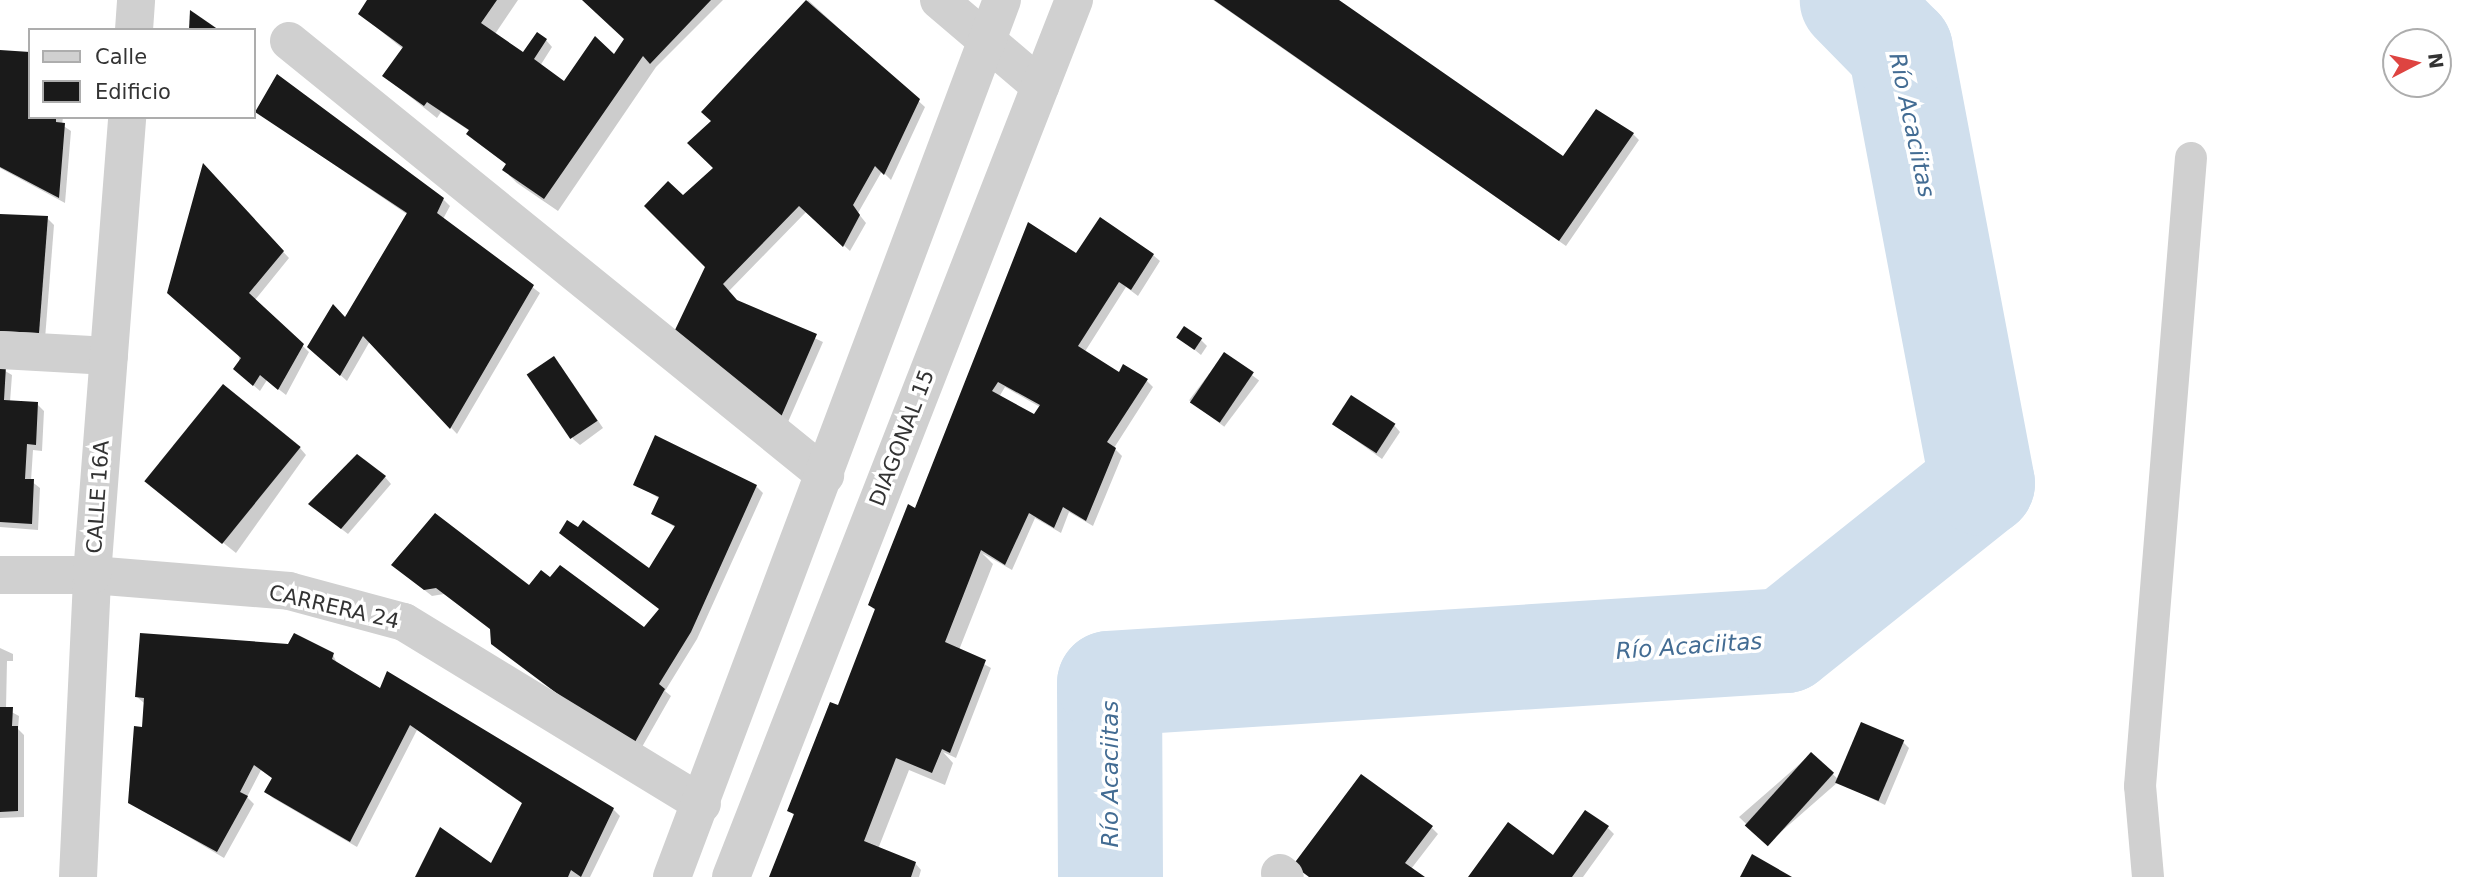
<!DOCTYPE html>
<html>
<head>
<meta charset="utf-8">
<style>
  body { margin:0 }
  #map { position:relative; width:2480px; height:877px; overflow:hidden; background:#fff; font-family:"DejaVu Sans",sans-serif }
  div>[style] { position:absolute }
  .shadow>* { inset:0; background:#0003; transform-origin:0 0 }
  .river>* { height:105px; margin:-52.5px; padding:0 52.5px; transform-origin:52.5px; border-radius:52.5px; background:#d0dfed }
  .building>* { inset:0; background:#1a1a1a; transform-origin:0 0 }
  .lane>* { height:32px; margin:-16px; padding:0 16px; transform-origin:16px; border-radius:16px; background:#d0d0d0 }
  .street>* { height:38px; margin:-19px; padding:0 19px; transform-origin:19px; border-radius:19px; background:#d0d0d0 }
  span { translate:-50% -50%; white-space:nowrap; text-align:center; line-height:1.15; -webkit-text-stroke:7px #fff; paint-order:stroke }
  .street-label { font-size:21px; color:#333 }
  .water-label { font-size:23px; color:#436c93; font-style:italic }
  .legend { position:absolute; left:28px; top:28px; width:228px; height:91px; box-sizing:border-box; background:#fff; border:2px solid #adadad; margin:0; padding:9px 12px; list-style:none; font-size:21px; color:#333 }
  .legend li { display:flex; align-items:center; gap:14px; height:35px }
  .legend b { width:35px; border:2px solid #adadad }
  .north { position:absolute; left:2382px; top:28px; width:70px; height:70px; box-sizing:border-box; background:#fff; border:2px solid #adadad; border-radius:50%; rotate:83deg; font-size:19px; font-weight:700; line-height:28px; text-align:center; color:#333 }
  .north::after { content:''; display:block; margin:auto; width:24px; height:32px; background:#de4441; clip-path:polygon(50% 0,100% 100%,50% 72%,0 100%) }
</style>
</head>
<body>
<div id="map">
  <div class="shadow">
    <div style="clip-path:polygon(370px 0,518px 0,495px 34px,524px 55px,546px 40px,552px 47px,540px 66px,564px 84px,615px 56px,626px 39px,584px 0,723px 0,656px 67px,558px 211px,517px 183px,504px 170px,508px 165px,474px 140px,470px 131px,441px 112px,437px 118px,384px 76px,403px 49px,360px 14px)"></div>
    <div style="clip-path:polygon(808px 0,925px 107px,891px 180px,882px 171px,858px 213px,866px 223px,850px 251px,807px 211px,728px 292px,737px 302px,823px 342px,788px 422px,721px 374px,707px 267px,683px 197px,715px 168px,713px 121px,703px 112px)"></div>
    <div style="clip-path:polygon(1213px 0,1336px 0,1564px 158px,1633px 134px,1639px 140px,1566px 246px)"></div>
    <div style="clip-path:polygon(0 52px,30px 117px,63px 117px,62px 125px,71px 131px,65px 203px,0 168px)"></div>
    <div style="clip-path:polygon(257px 112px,443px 199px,450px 206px,443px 219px,540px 293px,457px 434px,370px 341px,347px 381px,316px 353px,345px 320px,408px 215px)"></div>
    <div style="clip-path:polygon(204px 167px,289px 258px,255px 300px,309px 352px,286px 395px,267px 380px,260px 391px,242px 375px)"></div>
    <div style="clip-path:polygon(0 216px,47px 218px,54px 225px,45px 339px,0 337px)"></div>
    <div style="clip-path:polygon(evenodd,1153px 255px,1160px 261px,1138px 296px,1126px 287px,1084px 353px,1119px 374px,1146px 380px,1153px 387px,1114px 448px,1122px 456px,1093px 526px,1069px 512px,1061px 533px,1035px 518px,1012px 570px,982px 553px,993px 564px,959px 650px,991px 668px,956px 758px,943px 752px,953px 763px,945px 785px,909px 770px,878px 849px,915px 863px,921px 870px,919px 877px,771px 877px,795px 816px,789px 810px,839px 708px,876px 611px,870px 605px,923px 516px,917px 508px,1077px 256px,1153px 255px,1005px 387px,1040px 407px,1035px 416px,999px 397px,1005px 387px)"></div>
    <div style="clip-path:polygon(1179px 337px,1200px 339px,1207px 346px,1201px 355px)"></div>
    <div style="left:1224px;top:354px;width:44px;height:58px;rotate:37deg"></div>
    <div style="clip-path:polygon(560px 365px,603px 428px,580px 445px,573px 439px)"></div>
    <div style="clip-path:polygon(0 368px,12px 375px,10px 402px,37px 404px,44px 411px,42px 451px,33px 450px,31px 481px,40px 488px,38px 530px,0 527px)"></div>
    <div style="clip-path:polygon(1333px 424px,1394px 425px,1400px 432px,1382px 459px)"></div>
    <div style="clip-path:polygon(300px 448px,306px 455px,236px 553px,160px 492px)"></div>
    <div style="clip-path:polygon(385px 477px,391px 484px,348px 534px,317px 510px)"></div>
    <div style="clip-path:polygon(636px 484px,756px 486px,763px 493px,697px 639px,665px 691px,671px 696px,638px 754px,491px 630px,444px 594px,432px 596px,400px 571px,529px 587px,550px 580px,644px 629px,661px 609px,650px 571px,676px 528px,653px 513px,660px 499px)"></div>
    <div style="clip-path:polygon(0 648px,13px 654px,13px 661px,7px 661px,6px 709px,19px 716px,18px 729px,24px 735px,24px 817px,0 818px)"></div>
    <div style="clip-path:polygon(333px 655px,338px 665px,381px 690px,613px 809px,620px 816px,590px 877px,417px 877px,492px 866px,523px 804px,417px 730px,357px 847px,273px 798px,266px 792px,273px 779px,261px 770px,247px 797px,254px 804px,224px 858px,130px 802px,143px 729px,144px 703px,137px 697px)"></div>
    <div style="clip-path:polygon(1903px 742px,1909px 748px,1885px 805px,1838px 782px,1767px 844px,1739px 817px,1811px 754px,1839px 780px)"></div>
    <div style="clip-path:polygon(1432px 828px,1438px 834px,1411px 869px,1422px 877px,1310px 877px)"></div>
    <div style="clip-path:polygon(1608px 828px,1614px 834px,1583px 877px,1470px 877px,1554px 858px)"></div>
  </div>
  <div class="river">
    <div style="left:1110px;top:877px;width:194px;rotate:-90.3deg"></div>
    <div style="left:1109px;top:683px;width:677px;rotate:-3.64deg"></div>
    <div style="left:1785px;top:640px;width:252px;rotate:-38.6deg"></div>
    <div style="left:1982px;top:483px;width:442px;rotate:-100.7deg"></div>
    <div style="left:1900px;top:49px;width:69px;rotate:-134.4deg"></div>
  </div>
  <div class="building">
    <div style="clip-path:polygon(367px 0,497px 0,481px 23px,523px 52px,537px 32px,547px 39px,534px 59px,564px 81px,595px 36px,614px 54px,624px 39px,582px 0,711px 0,650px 64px,643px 56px,544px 199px,502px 170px,506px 164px,466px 134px,469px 130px,427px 102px,424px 106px,382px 76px,403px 47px,358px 14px)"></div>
    <div style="clip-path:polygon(806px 0,920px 99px,884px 175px,875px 166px,853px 205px,860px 215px,843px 247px,799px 206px,723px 284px,737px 300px,817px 334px,781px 417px,675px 330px,705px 267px,644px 206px,668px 181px,683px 195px,713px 168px,687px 143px,711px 121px,701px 112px)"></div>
    <div style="clip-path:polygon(1214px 0,1339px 0,1563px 156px,1596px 109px,1634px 133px,1559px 241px)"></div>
    <div style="clip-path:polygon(190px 10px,219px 30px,189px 30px)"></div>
    <div style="clip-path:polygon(0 50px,30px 52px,30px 117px,56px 117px,56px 122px,65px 123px,59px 198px,0 167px)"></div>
    <div style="clip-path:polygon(277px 74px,444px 198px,437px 213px,534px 285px,450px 429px,363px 336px,340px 376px,307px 347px,333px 304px,345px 317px,407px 213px,255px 112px)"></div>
    <div style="clip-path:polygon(203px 163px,284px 251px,249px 293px,304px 344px,278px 390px,260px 375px,253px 386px,233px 369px,241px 358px,167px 293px)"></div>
    <div style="clip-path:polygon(0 214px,48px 216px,39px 333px,0 331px)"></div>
    <div style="clip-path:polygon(evenodd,1100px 217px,1154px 254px,1131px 290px,1119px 282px,1078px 346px,1119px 372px,1123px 364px,1148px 379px,1107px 442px,1116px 448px,1086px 521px,1063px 507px,1054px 528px,1029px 513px,1005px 565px,981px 550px,945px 642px,986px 660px,950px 753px,942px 749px,932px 773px,896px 758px,864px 841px,916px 862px,911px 877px,769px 877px,794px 814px,787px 811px,830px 702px,838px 705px,875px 609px,868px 605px,908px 504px,915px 508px,1028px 222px,1076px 253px,1100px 217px,998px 382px,1040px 405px,1034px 414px,992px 391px,998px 382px)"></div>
    <div style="left:1184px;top:326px;width:22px;height:14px;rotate:34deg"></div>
    <div style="left:1224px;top:352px;width:36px;height:61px;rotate:34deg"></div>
    <div style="left:554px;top:356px;width:78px;height:33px;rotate:56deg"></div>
    <div style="clip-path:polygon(0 366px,6px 366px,4px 400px,38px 402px,36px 445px,27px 444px,25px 479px,34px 479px,32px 524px,0 522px)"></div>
    <div style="left:223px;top:384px;width:100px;height:125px;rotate:39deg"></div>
    <div style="left:1351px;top:395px;width:53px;height:35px;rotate:33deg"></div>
    <div style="clip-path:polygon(655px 435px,757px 485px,691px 632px,659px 684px,665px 689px,631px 749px,491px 644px,490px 629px,436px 588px,424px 590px,391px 565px,435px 513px,529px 585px,541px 570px,550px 577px,560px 565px,644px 627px,659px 609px,559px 533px,567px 520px,578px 527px,583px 520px,649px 568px,675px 526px,651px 514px,659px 497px,633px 485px)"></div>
    <div style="clip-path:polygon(357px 454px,386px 476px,341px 529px,308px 504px)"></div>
    <div style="clip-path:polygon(140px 633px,288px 644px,294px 633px,334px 653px,332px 659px,380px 688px,387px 671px,614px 808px,581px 877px,571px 870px,568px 877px,415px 877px,440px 827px,491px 863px,522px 803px,410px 725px,350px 842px,264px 792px,272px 778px,254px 765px,240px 792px,248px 796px,217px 852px,128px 803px,134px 726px,142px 727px,144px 698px,135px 697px)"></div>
    <div style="clip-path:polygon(0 707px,13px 707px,12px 726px,18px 726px,18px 811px,0 812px)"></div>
    <div style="left:1861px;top:722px;width:47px;height:66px;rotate:23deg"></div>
    <div style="left:1811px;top:752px;width:31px;height:99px;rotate:42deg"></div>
    <div style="clip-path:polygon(1361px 774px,1433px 826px,1405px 863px,1425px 877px,1309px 877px,1293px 865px)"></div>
    <div style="clip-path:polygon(1585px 810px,1609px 826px,1572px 877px,1468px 877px,1508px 822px,1553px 855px)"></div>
    <div style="clip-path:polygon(1752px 854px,1792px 877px,1740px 877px)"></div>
  </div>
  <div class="lane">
    <div style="left:2148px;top:877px;width:91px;rotate:-95deg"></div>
    <div style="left:2140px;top:786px;width:630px;rotate:-85.36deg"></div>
  </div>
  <div class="street">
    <div style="left:939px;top:0;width:133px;rotate:40.4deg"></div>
    <div style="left:134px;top:30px;width:30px;rotate:-86deg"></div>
    <div style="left:289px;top:41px;width:690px;rotate:39deg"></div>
    <div style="left:0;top:350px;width:109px;rotate:3.2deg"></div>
    <div style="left:0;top:575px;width:92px"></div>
    <div style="left:92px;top:575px;width:198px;rotate:4.6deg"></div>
    <div style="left:289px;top:591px;width:119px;rotate:15.1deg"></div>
    <div style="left:404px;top:622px;width:349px;rotate:31.4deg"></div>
    <div style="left:1280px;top:873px;width:6px;rotate:39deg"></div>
    <div style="left:78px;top:877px;width:302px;rotate:-87.3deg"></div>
    <div style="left:92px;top:575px;width:459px;rotate:-85.6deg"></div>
    <div style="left:672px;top:877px;width:937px;rotate:-69.38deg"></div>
    <div style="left:731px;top:877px;width:942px;rotate:-68.64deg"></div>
  </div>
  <div class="street-label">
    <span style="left:902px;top:438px;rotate:-69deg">DIAGONAL 15</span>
    <span style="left:98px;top:497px;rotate:-86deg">CALLE 16A</span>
    <span style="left:334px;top:607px;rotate:13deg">CARRERA 24</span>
  </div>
  <div class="water-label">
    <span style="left:1912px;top:125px;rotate:78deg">Río Acaciitas</span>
    <span style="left:1689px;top:646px;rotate:-4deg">Río Acaciitas</span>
    <span style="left:1110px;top:774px;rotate:-90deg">Río Acaciitas</span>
  </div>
  <ul class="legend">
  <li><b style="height:9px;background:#d0d0d0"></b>Calle</li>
  <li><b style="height:19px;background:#1a1a1a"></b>Edificio</li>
  </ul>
  <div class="north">N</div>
</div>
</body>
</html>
